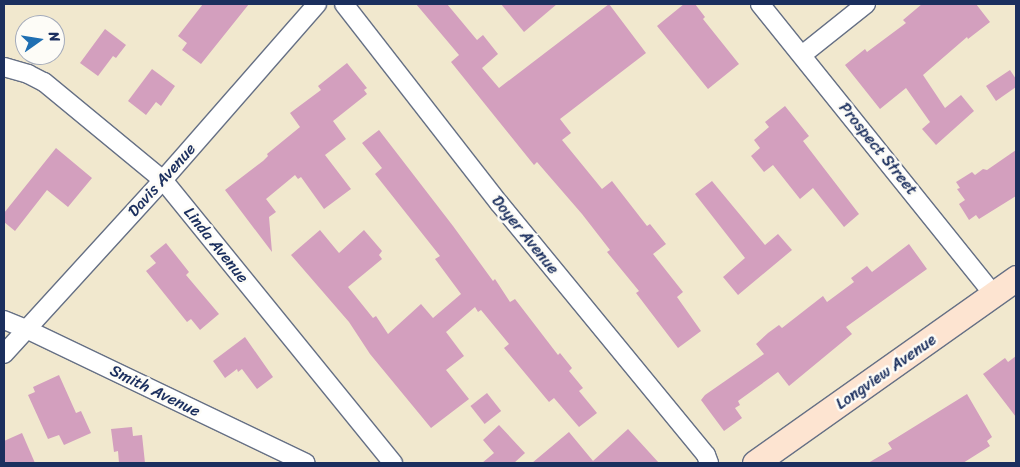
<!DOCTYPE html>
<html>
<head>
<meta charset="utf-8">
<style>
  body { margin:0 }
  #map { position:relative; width:1020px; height:467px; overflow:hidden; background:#f1e8ce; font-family:Sriracha,sans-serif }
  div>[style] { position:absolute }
  .building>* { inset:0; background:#d39fbe; transform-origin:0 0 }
  .roads { filter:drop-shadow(1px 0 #667085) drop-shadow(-1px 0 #667085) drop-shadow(0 1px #667085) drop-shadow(0 -1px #667085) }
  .street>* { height:18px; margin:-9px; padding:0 9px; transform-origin:9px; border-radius:9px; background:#fff }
  .secondary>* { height:25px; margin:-12.5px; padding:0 12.5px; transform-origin:12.5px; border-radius:12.5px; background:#fde4d1 }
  span { translate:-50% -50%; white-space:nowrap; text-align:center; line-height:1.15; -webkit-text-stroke:5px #fdfcf7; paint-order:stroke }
  .street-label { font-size:16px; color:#1b2f5e }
  .frame { position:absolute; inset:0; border:5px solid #1b2f5e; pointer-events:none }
  .north { position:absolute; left:15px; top:15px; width:50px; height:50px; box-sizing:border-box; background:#fdfcf7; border:1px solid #a3aaba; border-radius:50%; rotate:77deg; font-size:14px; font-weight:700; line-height:20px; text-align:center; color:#1b2f5e }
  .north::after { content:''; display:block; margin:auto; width:18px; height:22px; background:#1f6fb2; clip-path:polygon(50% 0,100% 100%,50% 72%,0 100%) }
</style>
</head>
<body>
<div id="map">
  <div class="building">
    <div style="clip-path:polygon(203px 4px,249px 4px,201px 64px,182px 50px,187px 43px,178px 36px)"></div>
    <div style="clip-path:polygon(416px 4px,447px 4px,477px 40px,483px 35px,498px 54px,482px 68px,499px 88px,609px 4px,646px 53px,560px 119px,571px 133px,562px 140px,602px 189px,612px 181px,647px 226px,650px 224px,666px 244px,653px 254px,683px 292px,677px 297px,701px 331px,678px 348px,636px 293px,639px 291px,607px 252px,610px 250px,582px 214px,537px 162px,534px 165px,451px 62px,459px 55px)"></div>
    <div style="clip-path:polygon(501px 4px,557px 4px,524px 32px)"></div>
    <div style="clip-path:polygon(684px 4px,695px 4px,705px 17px,703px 19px,739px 64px,708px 89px,657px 26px)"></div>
    <div style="clip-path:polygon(922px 4px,976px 4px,990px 22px,968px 39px,967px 37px,923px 75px,945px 108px,961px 95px,974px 111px,936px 145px,922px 129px,930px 122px,906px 88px,880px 109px,845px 65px,865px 49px,867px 52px,906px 23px,903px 20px)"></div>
    <div style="clip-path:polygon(105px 29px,126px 45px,116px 58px,113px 56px,98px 76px,80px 63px)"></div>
    <div style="clip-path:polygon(347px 63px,367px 88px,364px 90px,367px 94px,333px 121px,346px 139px,325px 155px,351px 189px,324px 209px,301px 177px,298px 179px,295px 175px,266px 199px,276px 212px,269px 217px,272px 252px,225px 190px,263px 161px,268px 156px,267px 154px,300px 127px,290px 113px,321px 90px,318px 86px)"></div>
    <div style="clip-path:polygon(152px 69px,175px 86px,161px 106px,156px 102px,146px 115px,128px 101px)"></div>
    <div style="clip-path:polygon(1010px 70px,1016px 79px,1016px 87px,996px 101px,986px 86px)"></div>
    <div style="clip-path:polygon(785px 106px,809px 136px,803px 141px,859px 214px,844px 227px,813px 188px,800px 199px,773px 165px,764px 172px,751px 156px,760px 148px,754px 140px,769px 127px,765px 122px)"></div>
    <div style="clip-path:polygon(379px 130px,453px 226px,493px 281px,495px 279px,510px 302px,515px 299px,558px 355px,560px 353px,572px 368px,569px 371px,583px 388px,579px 391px,597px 413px,579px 427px,554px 398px,549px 402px,504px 348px,509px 344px,481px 310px,478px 312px,475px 307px,446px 332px,464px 356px,446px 370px,469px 399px,431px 428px,370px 354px,349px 322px,291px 255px,320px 230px,339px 253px,364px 230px,382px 251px,379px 255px,382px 259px,348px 287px,373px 318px,376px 316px,388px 334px,421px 304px,433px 318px,461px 294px,435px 259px,440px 256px,375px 174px,382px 168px,362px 143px)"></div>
    <div style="clip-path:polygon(56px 148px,92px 178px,68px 207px,47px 190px,15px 231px,4px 222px,4px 213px)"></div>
    <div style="clip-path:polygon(1016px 150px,1016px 196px,979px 219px,976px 215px,969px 220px,959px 204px,965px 200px,957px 189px,960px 188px,956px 182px,972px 172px,975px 175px,983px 169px,987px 170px)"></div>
    <div style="clip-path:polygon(712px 181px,765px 245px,778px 234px,792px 250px,738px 295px,723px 277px,745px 258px,695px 194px)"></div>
    <div style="clip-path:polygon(166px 243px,189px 272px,186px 275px,219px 314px,200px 330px,191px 319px,187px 322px,146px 271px,156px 263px,150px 256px)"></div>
    <div style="clip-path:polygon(909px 244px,927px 269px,846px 327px,852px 334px,789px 386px,778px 372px,738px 401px,740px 405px,735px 408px,742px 418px,724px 431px,701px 400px,705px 395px,764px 354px,756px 344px,768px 333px,779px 325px,782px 328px,823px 296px,827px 302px,854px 282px,851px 278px,867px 266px,872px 272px)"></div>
    <div style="clip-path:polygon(245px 337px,273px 377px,257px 389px,242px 369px,238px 372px,237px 369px,225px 378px,213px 361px)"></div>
    <div style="clip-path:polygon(1016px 356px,1016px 417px,983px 374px,1005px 358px,1008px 362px)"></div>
    <div style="clip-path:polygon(59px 375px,76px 413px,81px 411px,91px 433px,64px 445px,59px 435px,48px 439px,28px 395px,35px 392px,33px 387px)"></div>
    <div style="left:487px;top:393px;width:23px;height:21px;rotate:52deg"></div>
    <div style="clip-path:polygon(967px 394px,992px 437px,987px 441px,990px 446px,963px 463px,868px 463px,892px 449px,888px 443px)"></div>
    <div style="clip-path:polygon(499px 425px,525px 453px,514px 463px,482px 463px,494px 453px,483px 440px)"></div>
    <div style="clip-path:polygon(132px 427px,133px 436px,142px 435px,145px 463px,119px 463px,118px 451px,114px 452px,111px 429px)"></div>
    <div style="clip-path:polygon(628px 429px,659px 463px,532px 463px,569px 432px,593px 461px)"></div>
    <div style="clip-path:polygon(22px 433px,35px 463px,4px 463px,4px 441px)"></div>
  </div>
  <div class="roads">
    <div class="street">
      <div style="left:344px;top:4px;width:252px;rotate:52.1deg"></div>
      <div style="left:499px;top:203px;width:326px;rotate:50.6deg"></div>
      <div style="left:706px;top:455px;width:9px;rotate:69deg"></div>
      <div style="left:760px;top:4px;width:373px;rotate:51.2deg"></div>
      <div style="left:802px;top:55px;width:82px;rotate:-38.6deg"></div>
      <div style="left:4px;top:67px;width:25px;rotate:16deg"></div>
      <div style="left:28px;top:74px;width:18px;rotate:27deg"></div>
      <div style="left:44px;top:82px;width:154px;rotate:39.5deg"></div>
      <div style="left:163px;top:180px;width:365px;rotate:50.9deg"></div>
      <div style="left:4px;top:320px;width:24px;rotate:22deg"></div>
      <div style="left:26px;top:329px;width:310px;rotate:25.6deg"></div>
      <div style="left:4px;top:354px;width:236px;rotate:-47.6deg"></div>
      <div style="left:163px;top:180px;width:234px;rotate:-48.8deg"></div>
    </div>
    <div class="secondary">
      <div style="left:755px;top:463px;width:320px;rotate:-35.3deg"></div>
    </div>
  </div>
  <div class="street-label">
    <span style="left:878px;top:149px;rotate:51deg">Prospect Street</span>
    <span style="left:162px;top:180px;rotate:-48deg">Davis Avenue</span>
    <span style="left:525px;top:235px;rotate:51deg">Doyer Avenue</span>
    <span style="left:216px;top:245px;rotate:51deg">Linda Avenue</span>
    <span style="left:886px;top:372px;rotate:-35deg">Longview Avenue</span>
    <span style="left:155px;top:391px;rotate:26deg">Smith Avenue</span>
  </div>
  <div class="frame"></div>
  <div class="north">N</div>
</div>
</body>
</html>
